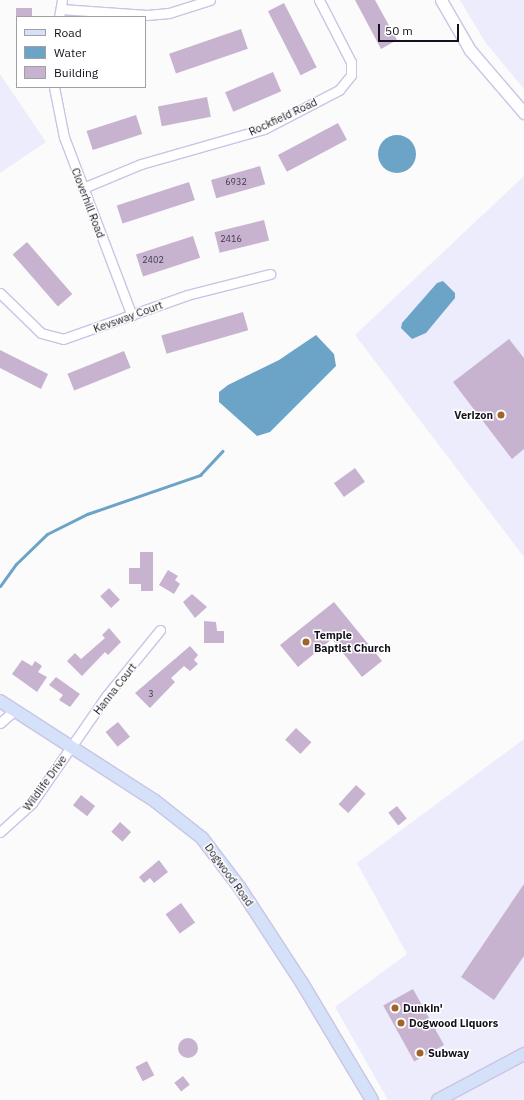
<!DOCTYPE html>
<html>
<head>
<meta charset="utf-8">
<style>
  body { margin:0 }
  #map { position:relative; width:524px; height:1100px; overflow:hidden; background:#fbfbfb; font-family:"IBM Plex Sans",sans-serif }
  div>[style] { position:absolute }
  .built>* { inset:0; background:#edecfc }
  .water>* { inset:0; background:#6ca4c7 }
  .round { border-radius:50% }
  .stream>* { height:3px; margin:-1.5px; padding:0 1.5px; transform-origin:1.5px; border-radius:1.5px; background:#6ca4c7 }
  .building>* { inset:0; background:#c7b3d0; transform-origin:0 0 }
  .roads { filter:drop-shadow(1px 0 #c8c5e5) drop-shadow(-1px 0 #c8c5e5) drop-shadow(0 1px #c8c5e5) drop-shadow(0 -1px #c8c5e5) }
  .minor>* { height:9px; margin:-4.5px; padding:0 4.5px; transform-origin:4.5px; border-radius:4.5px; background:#fff }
  .tertiary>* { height:11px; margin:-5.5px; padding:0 5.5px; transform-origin:5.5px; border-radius:5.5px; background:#fff }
  .secondary>* { height:12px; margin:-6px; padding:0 6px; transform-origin:6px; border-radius:6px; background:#d5e1f9 }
  .dots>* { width:11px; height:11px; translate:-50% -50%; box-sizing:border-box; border:2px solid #fff; border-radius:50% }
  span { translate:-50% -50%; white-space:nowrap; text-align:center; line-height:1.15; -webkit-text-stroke:3px #fff; paint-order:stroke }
  .number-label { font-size:9px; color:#403a49 }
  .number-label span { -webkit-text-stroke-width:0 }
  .street-label { font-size:11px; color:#13111c }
  .poi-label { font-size:11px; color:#13111c; font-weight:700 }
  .right { translate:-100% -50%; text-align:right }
  .left { translate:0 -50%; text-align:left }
  .legend { position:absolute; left:16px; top:16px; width:130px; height:72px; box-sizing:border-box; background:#fff; border:1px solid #a1a0a4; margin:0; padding:5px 7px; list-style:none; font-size:12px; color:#13111c }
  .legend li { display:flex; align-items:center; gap:8px; height:20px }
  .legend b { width:20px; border:1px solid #a1a0a4 }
  .scale { position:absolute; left:378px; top:24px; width:81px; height:18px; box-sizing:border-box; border:2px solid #13111c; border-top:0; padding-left:5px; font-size:12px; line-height:14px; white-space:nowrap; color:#13111c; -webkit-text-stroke:3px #fff; paint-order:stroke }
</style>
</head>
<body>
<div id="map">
  <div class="built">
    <div style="clip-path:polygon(460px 0,524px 0,524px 89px,485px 42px)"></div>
    <div style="clip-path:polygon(0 74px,46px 142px,0 173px)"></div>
    <div style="clip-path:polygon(524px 176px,524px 557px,355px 335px)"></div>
    <div style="clip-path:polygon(524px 739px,524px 1100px,388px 1100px,335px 1007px,407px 954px,357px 863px)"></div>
  </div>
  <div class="water">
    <div class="round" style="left:378px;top:135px;width:38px;height:38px"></div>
    <div style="clip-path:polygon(443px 281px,455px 293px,455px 298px,426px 333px,412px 339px,401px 328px,402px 323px,437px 283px)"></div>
    <div style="clip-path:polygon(316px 335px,334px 354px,336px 366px,270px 432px,257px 436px,219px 402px,219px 392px,228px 385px,279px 360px)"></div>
  </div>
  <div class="stream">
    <div style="left:0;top:586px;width:27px;rotate:-54deg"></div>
    <div style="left:16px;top:564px;width:43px;rotate:-44.1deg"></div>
    <div style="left:47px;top:534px;width:45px;rotate:-26.6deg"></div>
    <div style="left:87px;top:514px;width:120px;rotate:-19deg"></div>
    <div style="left:200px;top:475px;width:33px;rotate:-47deg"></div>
  </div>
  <div class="building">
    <div style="clip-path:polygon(355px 0,375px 0,397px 40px,381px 49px)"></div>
    <div style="left:284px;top:3px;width:72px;height:18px;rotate:63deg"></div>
    <div style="left:16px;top:8px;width:16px;height:9px"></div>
    <div style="left:241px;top:29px;width:21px;height:76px;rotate:71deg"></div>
    <div style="left:273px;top:72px;width:21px;height:52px;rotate:67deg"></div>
    <div style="left:207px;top:97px;width:20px;height:50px;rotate:79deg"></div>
    <div style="left:136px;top:115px;width:20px;height:52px;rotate:72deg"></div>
    <div style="left:338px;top:123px;width:19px;height:68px;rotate:62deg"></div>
    <div style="left:260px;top:166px;width:19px;height:51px;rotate:74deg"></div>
    <div style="left:189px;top:182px;width:19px;height:76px;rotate:72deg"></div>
    <div style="left:264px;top:220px;width:21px;height:51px;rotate:76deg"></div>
    <div style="left:193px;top:236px;width:23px;height:60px;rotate:72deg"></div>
    <div style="left:27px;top:242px;width:69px;height:19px;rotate:49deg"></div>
    <div style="left:243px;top:312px;width:19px;height:85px;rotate:74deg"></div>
    <div style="clip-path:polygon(509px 339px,524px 358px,524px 449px,512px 459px,453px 382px)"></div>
    <div style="clip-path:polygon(0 350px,48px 374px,41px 389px,0 368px)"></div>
    <div style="left:124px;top:351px;width:18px;height:61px;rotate:68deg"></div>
    <div style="left:355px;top:468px;width:17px;height:26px;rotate:54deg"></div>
    <div style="clip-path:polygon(140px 552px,153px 552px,153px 591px,141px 591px,141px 584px,129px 584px,129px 568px,140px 568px)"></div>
    <div style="clip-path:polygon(168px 570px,178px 576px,175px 580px,180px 584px,174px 594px,159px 585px)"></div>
    <div style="left:109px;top:588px;width:16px;height:12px;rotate:47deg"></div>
    <div style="clip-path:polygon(192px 594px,207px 607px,195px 618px,183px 602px)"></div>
    <div style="clip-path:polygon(334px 602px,382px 661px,362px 677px,332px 639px,298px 667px,280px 645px)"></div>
    <div style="clip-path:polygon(204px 621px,216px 622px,217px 631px,224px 631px,224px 643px,204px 643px)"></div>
    <div style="clip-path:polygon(109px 628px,121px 642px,108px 655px,105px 652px,82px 676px,67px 661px,75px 653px,81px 659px,105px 638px,102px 635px)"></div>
    <div style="clip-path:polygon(190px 646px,198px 655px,194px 660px,198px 664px,190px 671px,184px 666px,171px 678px,175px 682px,150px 708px,135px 693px)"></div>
    <div style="clip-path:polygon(22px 660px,32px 666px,35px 661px,42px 666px,38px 672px,47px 677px,37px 692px,12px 674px)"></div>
    <div style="clip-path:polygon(56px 677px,80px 694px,70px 707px,59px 700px,63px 695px,49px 685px)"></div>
    <div style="left:118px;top:722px;width:19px;height:16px;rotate:51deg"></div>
    <div style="left:296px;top:728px;width:21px;height:16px;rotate:43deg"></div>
    <div style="left:356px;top:785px;width:13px;height:26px;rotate:42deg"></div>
    <div style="left:81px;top:795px;width:18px;height:13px;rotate:38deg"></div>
    <div style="left:397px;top:806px;width:16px;height:11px;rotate:52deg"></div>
    <div style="left:120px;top:822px;width:15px;height:13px;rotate:42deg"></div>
    <div style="clip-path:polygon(159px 860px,168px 872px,154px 883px,150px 878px,144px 883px,139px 877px)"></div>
    <div style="clip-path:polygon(524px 884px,524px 956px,494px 1000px,461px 977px)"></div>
    <div style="left:181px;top:903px;width:24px;height:19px;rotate:54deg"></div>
    <div style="left:413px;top:989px;width:64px;height:34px;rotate:61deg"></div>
    <div class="round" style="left:178px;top:1038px;width:20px;height:20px"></div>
    <div style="left:147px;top:1061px;width:16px;height:13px;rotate:63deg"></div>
    <div style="left:183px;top:1076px;width:11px;height:11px;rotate:52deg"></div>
  </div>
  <div class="roads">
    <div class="minor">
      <div style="left:61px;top:9px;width:86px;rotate:4deg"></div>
      <div style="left:147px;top:15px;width:22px;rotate:-5deg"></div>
      <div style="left:169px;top:13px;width:43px;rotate:-17.6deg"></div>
      <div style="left:59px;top:17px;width:17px;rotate:-80deg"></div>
      <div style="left:54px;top:87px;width:51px;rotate:78.7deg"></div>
      <div style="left:64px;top:137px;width:191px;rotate:69.2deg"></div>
      <div style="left:83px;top:188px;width:63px;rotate:-22.5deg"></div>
      <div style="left:141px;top:164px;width:128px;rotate:-15.9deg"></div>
      <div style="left:264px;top:129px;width:85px;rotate:-27.5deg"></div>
      <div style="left:339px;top:90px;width:19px;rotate:-51deg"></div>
      <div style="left:351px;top:75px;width:13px;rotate:-90deg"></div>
      <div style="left:351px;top:62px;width:70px;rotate:-117.3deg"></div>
      <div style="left:0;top:293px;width:57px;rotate:44.3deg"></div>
      <div style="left:41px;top:333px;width:23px;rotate:15deg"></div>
      <div style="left:63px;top:339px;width:132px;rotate:-19.5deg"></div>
      <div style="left:187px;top:295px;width:86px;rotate:-14.2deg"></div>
      <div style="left:0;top:723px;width:18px;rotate:-41deg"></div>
      <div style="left:0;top:832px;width:43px;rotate:-42.2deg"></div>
      <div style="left:32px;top:803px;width:131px;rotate:-55.2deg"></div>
      <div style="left:107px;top:695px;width:84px;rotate:-50.8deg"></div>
    </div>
    <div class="tertiary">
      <div style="left:441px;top:0;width:58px;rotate:59.9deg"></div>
      <div style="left:470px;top:50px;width:83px;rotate:49.4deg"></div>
    </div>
    <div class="secondary">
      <div style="left:0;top:701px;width:184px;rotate:32.8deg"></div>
      <div style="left:155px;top:801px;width:60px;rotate:38.2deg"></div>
      <div style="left:202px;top:838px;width:63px;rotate:52.8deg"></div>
      <div style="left:240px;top:888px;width:113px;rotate:56.9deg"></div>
      <div style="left:302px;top:983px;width:136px;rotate:59.1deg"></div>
      <div style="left:438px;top:1100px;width:98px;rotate:-28.1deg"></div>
    </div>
  </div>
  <div class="dots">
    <div style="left:501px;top:415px;background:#a26429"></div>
    <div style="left:306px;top:642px;background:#a26429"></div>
    <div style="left:395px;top:1008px;background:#a26429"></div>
    <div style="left:401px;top:1023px;background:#a26429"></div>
    <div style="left:420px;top:1053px;background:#a26429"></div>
  </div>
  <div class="number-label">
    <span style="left:236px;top:182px">6932</span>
    <span style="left:231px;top:239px">2416</span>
    <span style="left:153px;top:260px">2402</span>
    <span style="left:151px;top:694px">3</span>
  </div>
  <div class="street-label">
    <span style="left:283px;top:117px;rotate:-25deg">Rockfield Road</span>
    <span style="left:88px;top:203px;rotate:69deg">Cloverhill Road</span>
    <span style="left:128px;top:317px;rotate:-20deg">Kevsway Court</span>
    <span style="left:115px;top:689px;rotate:-52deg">Hanna Court</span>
    <span style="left:45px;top:783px;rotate:-54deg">Wildlife Drive</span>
    <span style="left:229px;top:875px;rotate:54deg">Dogwood Road</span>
  </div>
  <div class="poi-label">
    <span class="right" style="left:493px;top:415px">Verizon</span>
    <span class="left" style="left:314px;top:642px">Temple<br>Baptist Church</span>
    <span class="left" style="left:403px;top:1008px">Dunkin'</span>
    <span class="left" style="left:409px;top:1023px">Dogwood Liquors</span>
    <span class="left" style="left:428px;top:1053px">Subway</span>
  </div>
  <ul class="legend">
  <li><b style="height:5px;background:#d5e1f9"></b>Road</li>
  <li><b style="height:11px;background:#6ca4c7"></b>Water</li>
  <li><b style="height:11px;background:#c7b3d0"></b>Building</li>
  </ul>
  <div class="scale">50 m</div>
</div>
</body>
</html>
